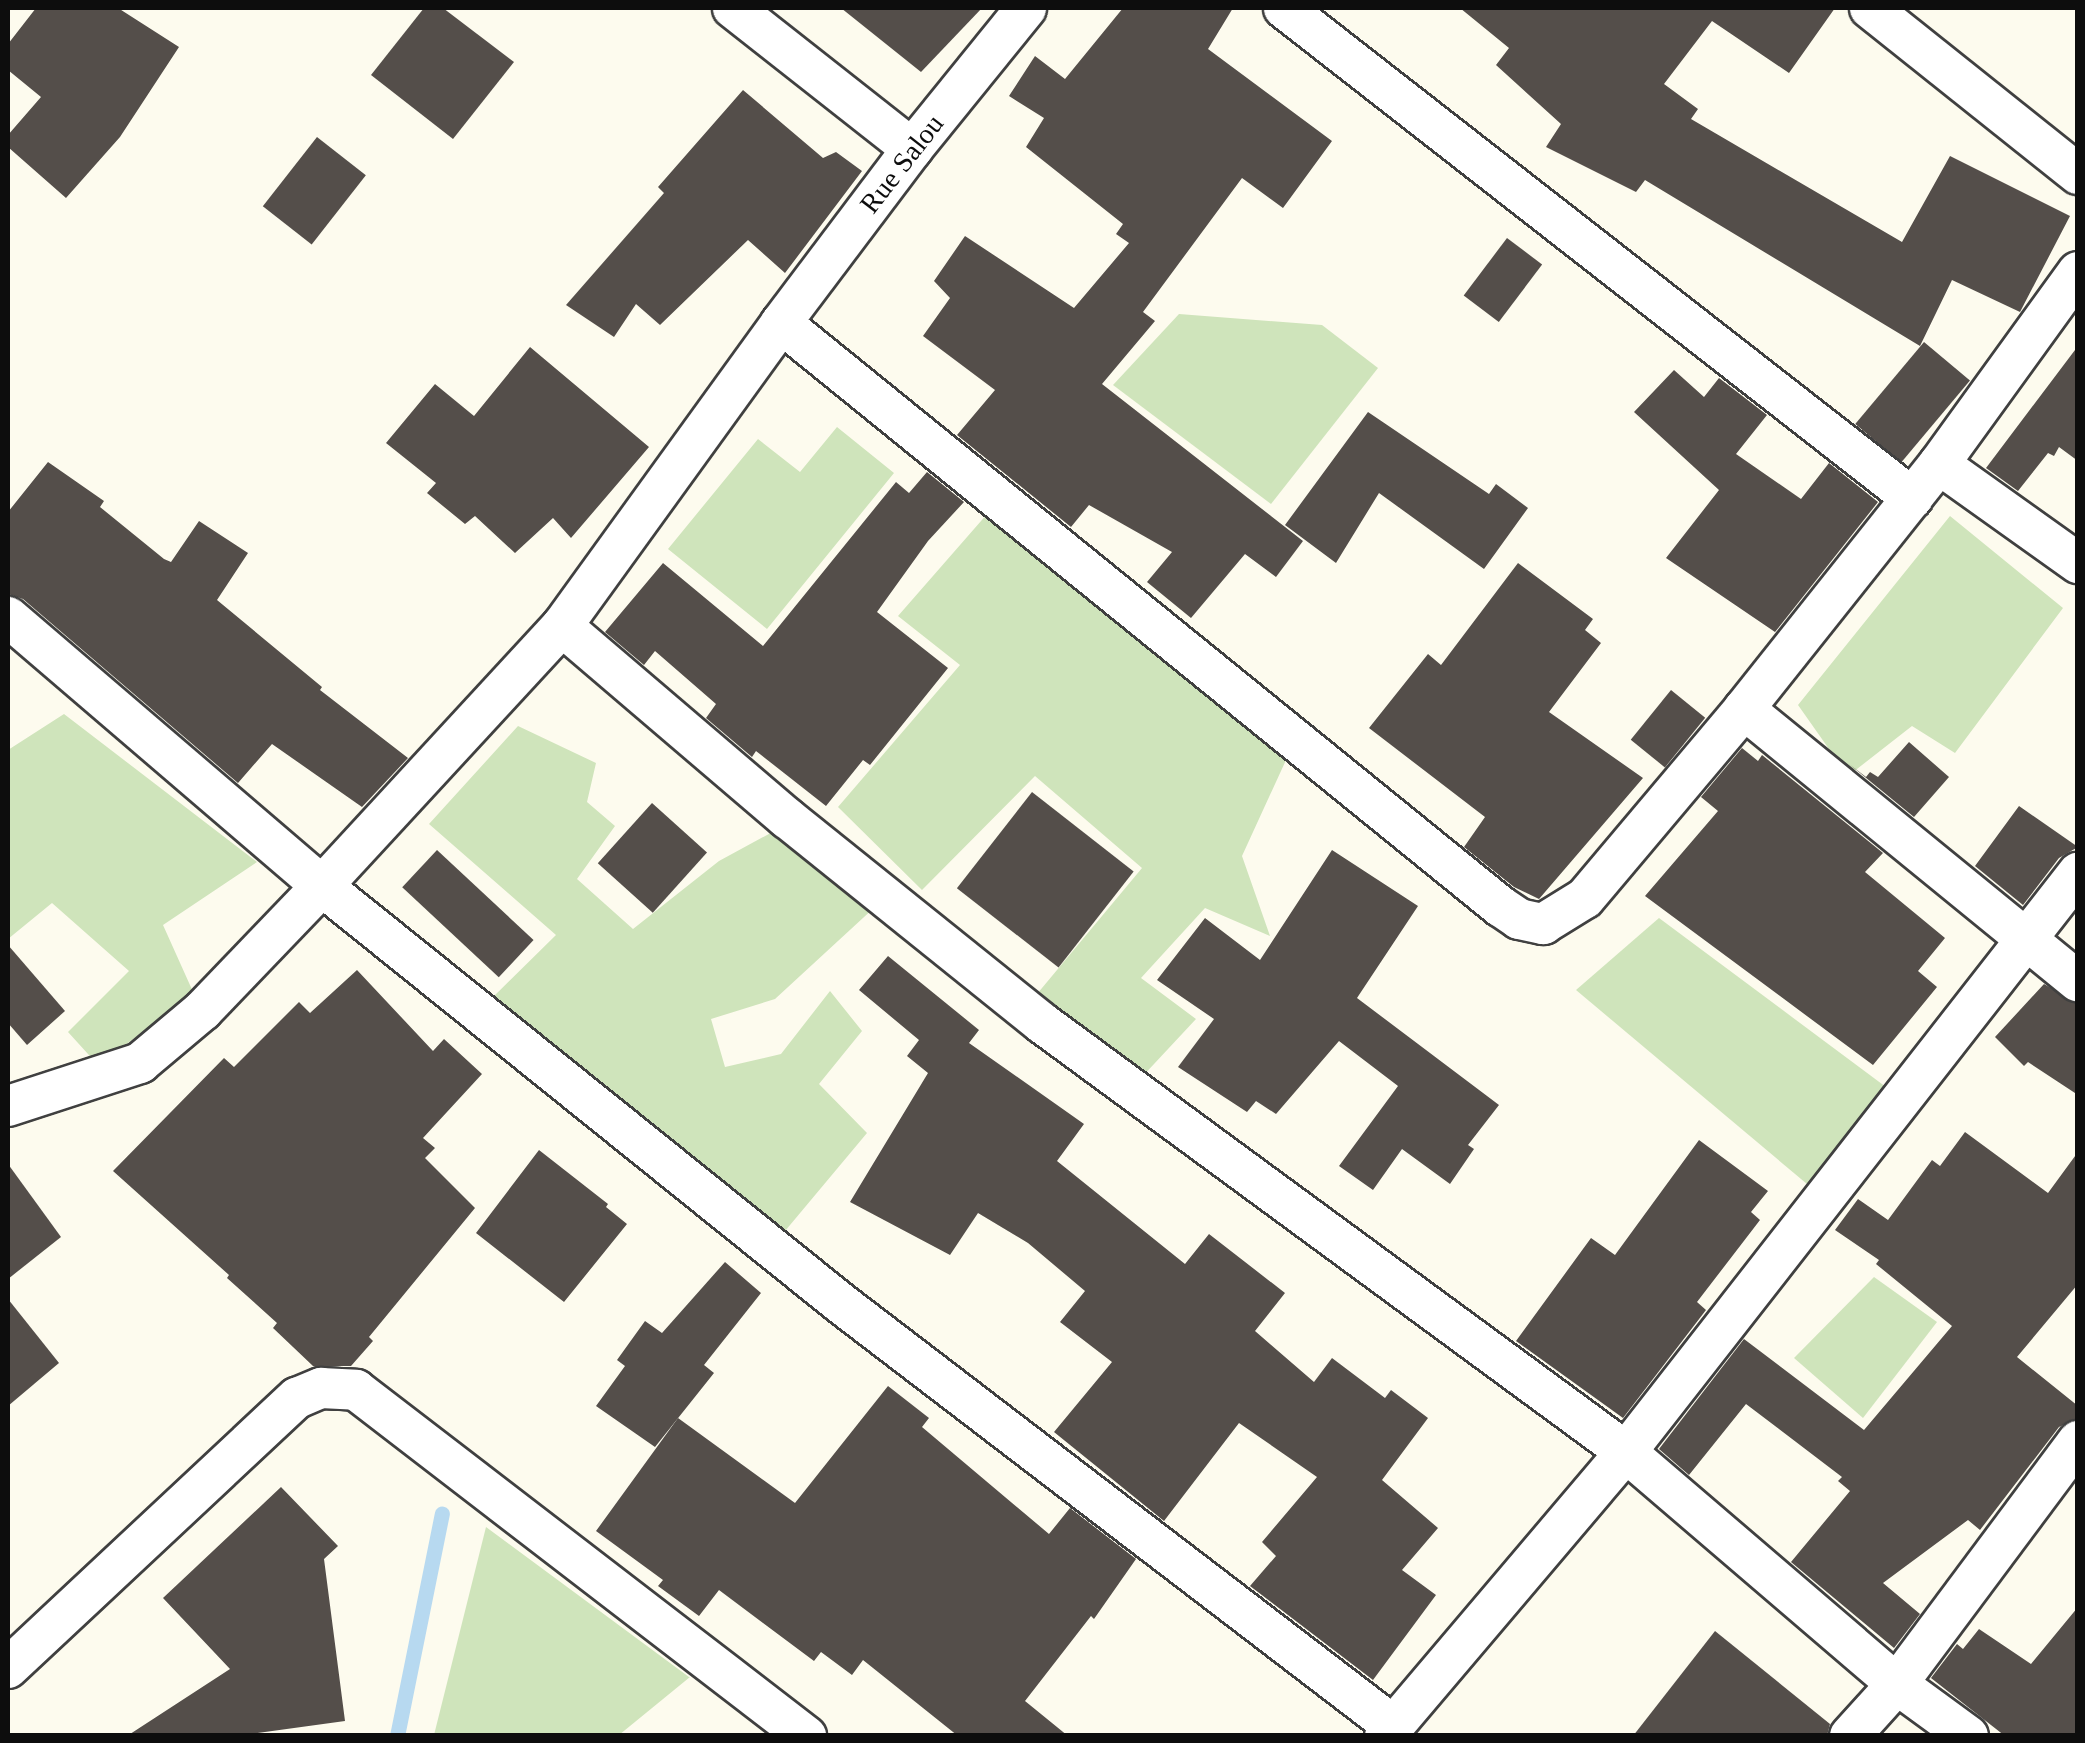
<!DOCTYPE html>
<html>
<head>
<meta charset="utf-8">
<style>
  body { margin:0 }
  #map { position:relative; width:2085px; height:1743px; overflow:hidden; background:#fdfbee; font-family:Georgia,serif }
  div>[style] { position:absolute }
  .green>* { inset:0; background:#cfe4bb }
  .stream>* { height:15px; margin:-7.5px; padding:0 7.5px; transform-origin:7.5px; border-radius:7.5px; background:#b7d9f0 }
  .building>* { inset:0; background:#544e4a; transform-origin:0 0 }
  .roads { filter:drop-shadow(2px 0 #404040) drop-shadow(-2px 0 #404040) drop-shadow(0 2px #404040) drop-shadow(0 -2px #404040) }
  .minor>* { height:40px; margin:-20px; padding:0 20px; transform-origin:20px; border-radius:20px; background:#fff }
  span { translate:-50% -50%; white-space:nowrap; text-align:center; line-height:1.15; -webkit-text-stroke:10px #fff; paint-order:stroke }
  .street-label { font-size:28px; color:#0d0d0d }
  .frame { position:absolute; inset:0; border:10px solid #0d0d0d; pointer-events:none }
</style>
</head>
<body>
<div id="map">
  <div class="green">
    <div style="clip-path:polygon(1179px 314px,1322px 325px,1378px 368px,1271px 504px,1113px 385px)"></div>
    <div style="clip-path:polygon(837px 427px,894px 473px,767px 629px,668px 549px,758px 439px,800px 472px)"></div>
    <div style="clip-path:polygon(988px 513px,1292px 747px,1242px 856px,1270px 936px,1205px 908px,1141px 978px,1196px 1019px,1140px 1079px,1037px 994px,1142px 868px,1035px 776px,922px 890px,838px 807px,960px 665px,898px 616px)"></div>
    <div style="clip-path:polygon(1950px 516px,2063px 608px,1955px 753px,1912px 726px,1848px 776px,1798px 705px)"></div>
    <div style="clip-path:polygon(64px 714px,257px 862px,163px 925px,194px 994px,98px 1065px,68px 1032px,129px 971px,52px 903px,8px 939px,8px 750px)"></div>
    <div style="clip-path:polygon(518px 726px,596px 763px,587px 802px,615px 826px,577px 879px,633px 929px,719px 861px,778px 829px,876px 906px,775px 999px,711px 1019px,725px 1067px,781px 1054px,830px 991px,862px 1031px,819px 1084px,867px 1133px,780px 1237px,488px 1002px,556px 935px,429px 824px)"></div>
    <div style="clip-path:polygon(1659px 918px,1890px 1090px,1807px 1184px,1576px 990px)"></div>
    <div style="clip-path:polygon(1874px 1277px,1937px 1322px,1863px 1418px,1794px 1358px)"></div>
    <div style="clip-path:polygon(486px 1527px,689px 1677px,690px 1677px,619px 1735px,434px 1735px)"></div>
  </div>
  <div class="stream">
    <div style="left:397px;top:1736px;width:227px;rotate:-78.6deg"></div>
  </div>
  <div class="building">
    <div style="clip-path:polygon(36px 8px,118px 8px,179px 47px,120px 137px,66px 198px,8px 147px,8px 135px,41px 97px,8px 70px,8px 44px)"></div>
    <div style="clip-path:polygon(424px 8px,443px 8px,514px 62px,453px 139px,371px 75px)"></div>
    <div style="clip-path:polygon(841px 8px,982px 8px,921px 72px)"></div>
    <div style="clip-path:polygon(1123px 8px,1233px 8px,1208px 49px,1332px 141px,1283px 208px,1242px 178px,1143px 312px,1155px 321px,1102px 384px,1303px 541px,1276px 577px,1245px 554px,1191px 618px,1147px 582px,1172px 552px,1089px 505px,1071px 527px,957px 435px,995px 390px,923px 336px,950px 298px,934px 281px,965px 236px,1074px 308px,1129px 243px,1116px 234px,1123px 224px,1026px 147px,1044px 118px,1009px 96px,1035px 56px,1065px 79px)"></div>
    <div style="clip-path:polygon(1460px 8px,1835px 8px,1789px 73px,1712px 21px,1664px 84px,1698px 109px,1691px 119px,1902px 242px,1950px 156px,2070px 216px,2020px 312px,1952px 280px,1920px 346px,1645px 180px,1636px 192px,1546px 147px,1561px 124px,1496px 65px,1509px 48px)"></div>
    <div style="clip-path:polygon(743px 90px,823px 158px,836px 152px,862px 171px,785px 273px,748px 240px,660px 325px,636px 304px,614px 337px,566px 305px,664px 193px,658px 187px)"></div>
    <div style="left:317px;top:137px;width:62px;height:88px;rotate:38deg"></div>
    <div style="left:1507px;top:238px;width:44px;height:72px;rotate:37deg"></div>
    <div style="left:1924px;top:342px;width:60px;height:107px;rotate:40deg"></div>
    <div style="clip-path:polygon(2078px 346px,2078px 461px,2059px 447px,2054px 456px,2048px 453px,2018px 491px,1986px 468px)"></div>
    <div style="clip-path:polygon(530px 347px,649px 447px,571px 538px,553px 518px,515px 553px,475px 516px,465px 524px,427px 493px,436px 483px,386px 443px,435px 384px,474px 416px)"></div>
    <div style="clip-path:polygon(1674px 370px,1704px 397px,1719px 378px,1767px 415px,1736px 454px,1801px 499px,1829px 463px,1878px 502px,1775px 632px,1666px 558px,1719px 490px,1634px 412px)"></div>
    <div style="clip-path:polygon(1368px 412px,1489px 494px,1496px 484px,1528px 508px,1484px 569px,1379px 493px,1336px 563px,1285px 525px)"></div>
    <div style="clip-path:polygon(48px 462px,104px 501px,100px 507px,164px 559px,171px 562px,199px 521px,248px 553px,217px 600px,322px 687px,320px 690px,408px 758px,362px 807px,272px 744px,238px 783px,23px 599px,8px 594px,8px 512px)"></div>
    <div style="clip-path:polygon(927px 472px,964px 502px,928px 541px,877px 612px,948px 668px,870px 765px,863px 760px,826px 806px,756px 751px,752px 757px,706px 718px,716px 704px,655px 651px,644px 665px,605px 632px,663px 563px,763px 646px,896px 482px,909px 493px)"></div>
    <div style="clip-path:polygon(1518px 563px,1593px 619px,1585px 630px,1601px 643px,1549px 712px,1643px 778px,1539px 899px,1514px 887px,1464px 847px,1485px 817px,1369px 728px,1428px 654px,1441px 665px)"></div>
    <div style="left:1671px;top:690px;width:44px;height:64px;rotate:39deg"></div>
    <div style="clip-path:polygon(1909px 742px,1949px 777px,1914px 817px,1849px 764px,1866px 777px,1870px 772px,1878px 777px)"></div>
    <div style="clip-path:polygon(1742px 748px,1758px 761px,1762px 755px,1883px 853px,1865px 872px,1945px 938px,1918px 971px,1937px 987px,1873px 1065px,1645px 896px,1718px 811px,1701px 797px)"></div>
    <div style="left:1032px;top:792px;width:129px;height:122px;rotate:38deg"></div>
    <div style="left:652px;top:803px;width:74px;height:81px;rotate:42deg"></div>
    <div style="clip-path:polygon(2019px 806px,2078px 847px,2059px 858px,2023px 905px,1975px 866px)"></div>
    <div style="left:437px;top:850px;width:132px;height:51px;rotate:43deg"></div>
    <div style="clip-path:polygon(1332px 850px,1418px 906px,1357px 998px,1499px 1105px,1468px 1145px,1474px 1149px,1450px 1184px,1402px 1149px,1373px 1190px,1339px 1166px,1398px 1086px,1339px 1041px,1276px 1114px,1256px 1101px,1247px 1112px,1178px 1067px,1214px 1019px,1157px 980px,1205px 918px,1260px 960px)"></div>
    <div style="clip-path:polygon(8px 945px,65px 1011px,27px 1045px,8px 1023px)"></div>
    <div style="clip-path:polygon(888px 956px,979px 1030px,969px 1043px,1084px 1124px,1057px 1161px,1185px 1264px,1209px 1234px,1285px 1293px,1255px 1331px,1314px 1382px,1332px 1358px,1385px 1398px,1391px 1390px,1428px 1418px,1382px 1480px,1438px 1528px,1402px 1570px,1436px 1595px,1373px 1680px,1250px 1586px,1276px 1556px,1262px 1542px,1317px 1477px,1239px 1423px,1164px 1521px,1054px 1432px,1112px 1362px,1060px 1322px,1085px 1291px,1028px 1243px,978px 1213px,950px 1255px,850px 1202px,928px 1073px,907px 1056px,919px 1040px,859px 990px)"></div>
    <div style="clip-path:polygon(357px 970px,433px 1051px,444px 1039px,482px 1074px,423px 1138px,435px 1148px,425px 1158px,475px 1208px,369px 1337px,373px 1341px,351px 1366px,313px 1366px,273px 1328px,277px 1323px,227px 1278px,229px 1275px,113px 1171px,224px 1058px,234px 1067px,299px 1002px,310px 1013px)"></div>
    <div style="clip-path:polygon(2044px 984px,2078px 1004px,2078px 1095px,2028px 1062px,2024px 1066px,1995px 1037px)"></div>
    <div style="clip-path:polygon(1965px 1132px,2048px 1193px,2078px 1152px,2078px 1284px,2017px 1357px,2078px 1406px,2078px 1418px,2059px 1427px,1980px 1530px,1968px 1520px,1883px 1583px,1920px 1614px,1894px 1648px,1791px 1562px,1850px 1491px,1838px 1481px,1842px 1477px,1746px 1404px,1689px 1475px,1659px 1449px,1744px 1339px,1864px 1430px,1952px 1326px,1876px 1264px,1879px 1260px,1835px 1230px,1858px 1199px,1888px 1220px,1932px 1160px,1940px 1166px)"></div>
    <div style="clip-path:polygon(1699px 1140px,1768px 1191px,1751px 1212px,1760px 1220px,1697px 1302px,1706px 1310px,1623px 1418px,1516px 1341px,1591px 1238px,1615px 1255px)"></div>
    <div style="clip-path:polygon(539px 1150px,608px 1204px,606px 1207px,627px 1224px,564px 1302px,476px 1233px)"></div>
    <div style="clip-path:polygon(8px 1164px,61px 1237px,8px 1279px)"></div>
    <div style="clip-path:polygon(725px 1262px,761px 1293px,704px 1365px,714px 1373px,655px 1447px,596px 1406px,625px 1366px,617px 1360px,645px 1321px,662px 1333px)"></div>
    <div style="clip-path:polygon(8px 1299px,59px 1363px,8px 1406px)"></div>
    <div style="clip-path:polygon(888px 1386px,929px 1418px,922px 1427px,1049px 1534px,1070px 1508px,1136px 1559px,1094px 1619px,1091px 1616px,1025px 1701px,1068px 1736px,958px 1736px,863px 1660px,852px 1675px,821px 1652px,814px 1661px,719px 1590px,699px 1616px,658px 1586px,663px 1580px,596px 1531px,678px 1418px,795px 1503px)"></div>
    <div style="clip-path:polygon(281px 1487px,338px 1546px,324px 1559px,345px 1721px,235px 1736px,127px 1736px,230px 1669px,163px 1598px)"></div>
    <div style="clip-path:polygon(2078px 1607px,2078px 1736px,2005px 1736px,1931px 1678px,1957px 1644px,1963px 1649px,1979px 1629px,2031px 1664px)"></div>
    <div style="clip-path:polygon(1715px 1631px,1830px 1724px,1827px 1736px,1633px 1736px)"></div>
  </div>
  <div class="roads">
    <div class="minor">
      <div style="left:733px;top:8px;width:228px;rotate:38.2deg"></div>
      <div style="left:1284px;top:8px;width:797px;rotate:37.96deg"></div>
      <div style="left:1870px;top:8px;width:266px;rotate:38.6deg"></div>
      <div style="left:781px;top:323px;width:926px;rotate:39.04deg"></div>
      <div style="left:1500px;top:906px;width:23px;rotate:34deg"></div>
      <div style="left:1519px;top:919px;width:25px;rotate:12deg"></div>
      <div style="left:1543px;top:924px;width:49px;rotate:-31.8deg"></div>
      <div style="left:1585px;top:898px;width:247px;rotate:-49.9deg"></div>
      <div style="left:1744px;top:709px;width:313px;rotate:-51.5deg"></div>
      <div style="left:1939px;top:464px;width:237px;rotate:-54.1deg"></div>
      <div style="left:1939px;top:464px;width:171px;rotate:35.5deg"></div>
      <div style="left:8px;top:617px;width:413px;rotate:40.6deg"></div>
      <div style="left:322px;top:886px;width:669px;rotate:38.81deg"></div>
      <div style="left:843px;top:1305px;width:691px;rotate:37.42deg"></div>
      <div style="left:562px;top:626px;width:296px;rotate:40.5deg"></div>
      <div style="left:787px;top:818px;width:327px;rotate:38.8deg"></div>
      <div style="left:1042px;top:1023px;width:725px;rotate:36.3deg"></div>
      <div style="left:1626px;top:1452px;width:357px;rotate:40.6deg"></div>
      <div style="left:1897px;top:1684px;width:88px;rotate:36.2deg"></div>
      <div style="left:1744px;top:709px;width:431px;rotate:39.2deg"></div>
      <div style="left:8px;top:1106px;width:139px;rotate:-18deg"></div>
      <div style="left:140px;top:1063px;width:82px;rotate:-40.1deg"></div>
      <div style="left:203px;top:1010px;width:172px;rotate:-46.2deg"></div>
      <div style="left:322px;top:886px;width:354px;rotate:-47.3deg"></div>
      <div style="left:562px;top:626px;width:374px;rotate:-54.1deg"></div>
      <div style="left:781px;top:323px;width:218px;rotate:-53deg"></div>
      <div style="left:912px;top:149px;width:181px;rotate:-51deg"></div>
      <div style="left:8px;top:1668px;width:396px;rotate:-43.1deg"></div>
      <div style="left:297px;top:1398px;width:26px;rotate:-23deg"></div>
      <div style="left:321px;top:1388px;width:35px;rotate:3deg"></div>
      <div style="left:356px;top:1390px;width:568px;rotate:37.56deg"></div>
      <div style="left:1385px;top:1736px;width:372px;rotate:-49.7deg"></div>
      <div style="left:1626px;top:1452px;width:735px;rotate:-52.02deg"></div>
      <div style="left:1850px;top:1736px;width:70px;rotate:-47.9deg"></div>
      <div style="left:1897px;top:1684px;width:303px;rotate:-53.3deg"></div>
    </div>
  </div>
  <div class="street-label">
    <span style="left:902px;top:164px;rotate:-52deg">Rue Salou</span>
  </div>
  <div class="frame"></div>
</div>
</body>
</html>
